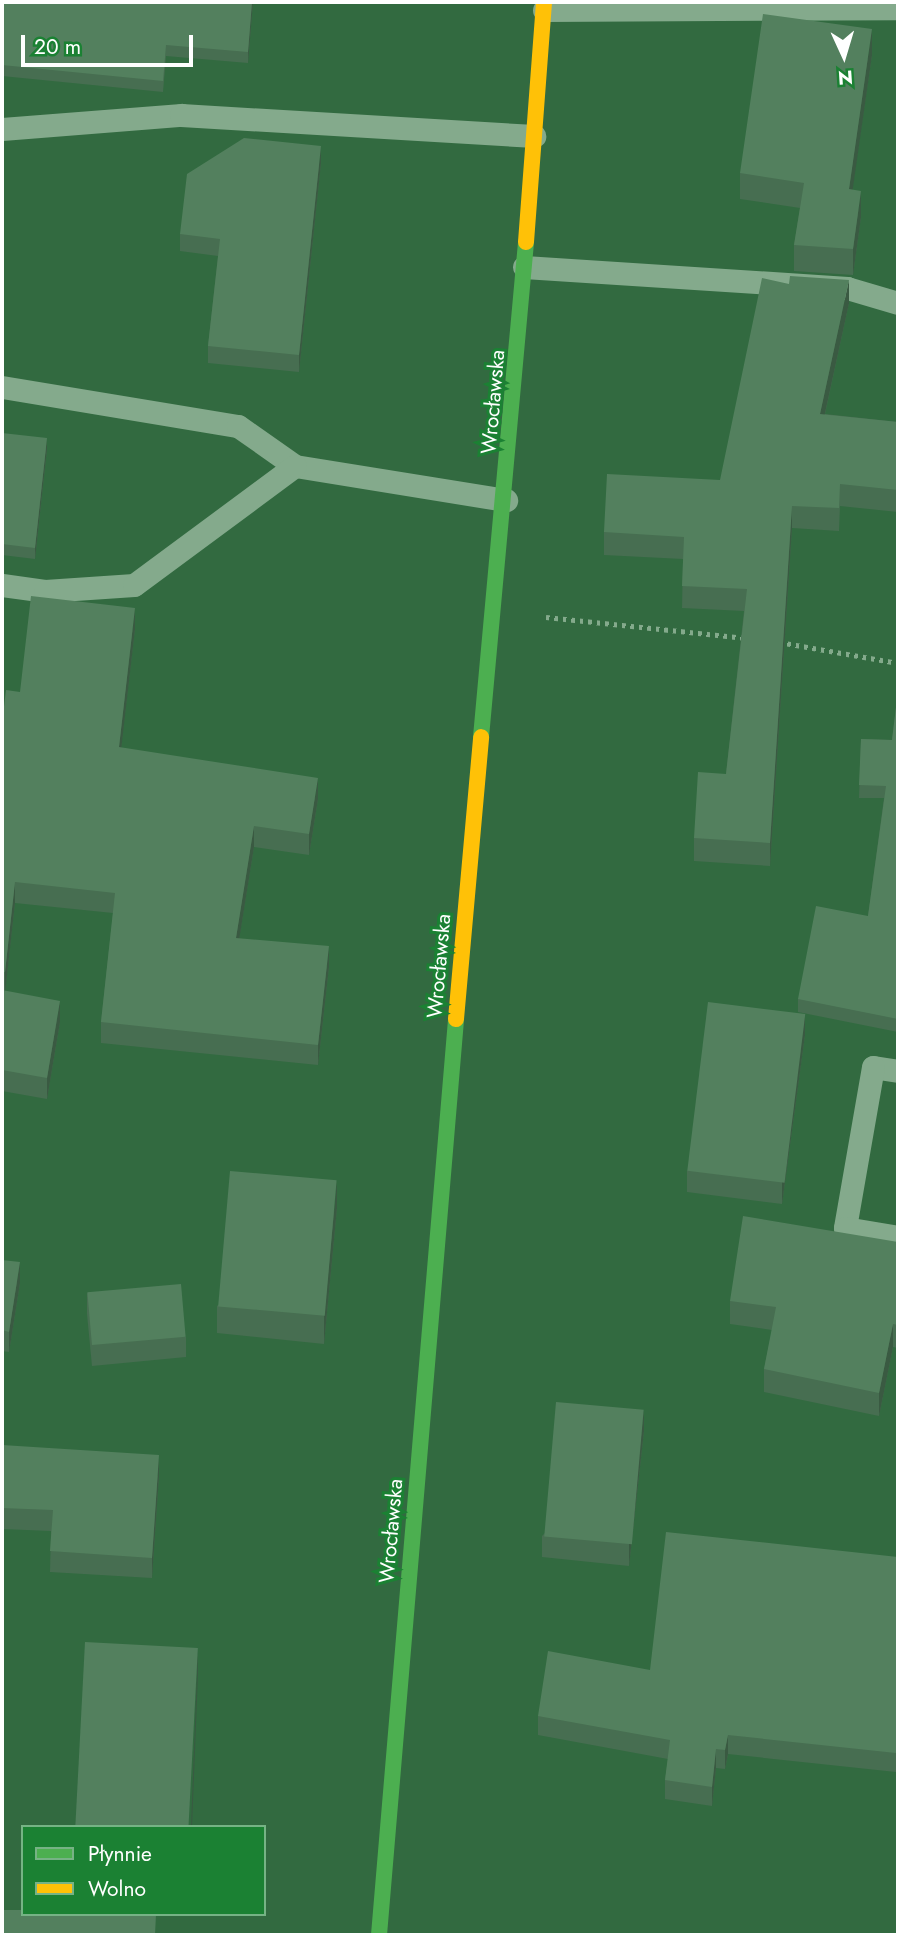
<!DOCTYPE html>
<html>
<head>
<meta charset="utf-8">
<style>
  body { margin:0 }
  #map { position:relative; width:900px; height:1937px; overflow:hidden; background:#326a40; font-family:Jost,sans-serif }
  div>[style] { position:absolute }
  .path>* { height:4.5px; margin-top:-2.25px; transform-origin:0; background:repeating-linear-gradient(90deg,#84aa8c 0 3.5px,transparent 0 8.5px) }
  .lane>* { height:23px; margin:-11.5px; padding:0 11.5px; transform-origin:11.5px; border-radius:11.5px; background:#84aa8c }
  .fast>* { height:16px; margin:-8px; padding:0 8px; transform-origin:8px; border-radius:8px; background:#4caf50 }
  .slow>* { height:16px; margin:-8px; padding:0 8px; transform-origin:8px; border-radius:8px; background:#ffc107 }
  .wall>* { inset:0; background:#476e51 }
  .shaded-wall>* { inset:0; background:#3a5a42 }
  .building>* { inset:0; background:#53805e; transform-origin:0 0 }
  span { translate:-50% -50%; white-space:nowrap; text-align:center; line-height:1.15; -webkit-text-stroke:6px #1b8133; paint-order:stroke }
  .street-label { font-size:21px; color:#fff }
  .frame { position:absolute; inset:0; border:4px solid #fff; pointer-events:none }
  .legend { position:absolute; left:21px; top:1825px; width:245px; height:91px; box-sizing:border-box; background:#1b8133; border:2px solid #76b385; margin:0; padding:9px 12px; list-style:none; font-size:21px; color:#fff }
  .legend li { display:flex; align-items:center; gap:14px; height:35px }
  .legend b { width:35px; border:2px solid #76b385 }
  .north { position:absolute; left:809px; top:21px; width:70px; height:70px; -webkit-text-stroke:5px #1b8133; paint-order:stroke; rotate:176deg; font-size:19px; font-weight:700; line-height:28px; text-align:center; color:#fff }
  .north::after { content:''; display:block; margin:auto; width:24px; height:32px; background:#fff; clip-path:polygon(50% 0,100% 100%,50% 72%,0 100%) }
  .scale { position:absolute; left:21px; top:35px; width:172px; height:32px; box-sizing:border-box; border:4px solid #fff; border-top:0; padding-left:9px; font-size:21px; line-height:24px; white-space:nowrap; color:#fff; -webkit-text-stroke:5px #1b8133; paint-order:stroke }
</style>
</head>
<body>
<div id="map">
  <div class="path">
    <div style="left:546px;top:617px;width:201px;rotate:6deg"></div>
    <div style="left:779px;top:642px;width:121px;rotate:10deg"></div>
  </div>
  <div class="lane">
    <div style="left:544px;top:10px;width:354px;rotate:-0.3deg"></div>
    <div style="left:2px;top:129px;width:180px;rotate:-4.5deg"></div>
    <div style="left:181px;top:115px;width:354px;rotate:3.4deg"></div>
    <div style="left:524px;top:267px;width:324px;rotate:3.7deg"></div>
    <div style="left:847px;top:288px;width:53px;rotate:16.4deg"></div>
    <div style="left:2px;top:387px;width:239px;rotate:9.4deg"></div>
    <div style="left:238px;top:426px;width:70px;rotate:35.1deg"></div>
    <div style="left:295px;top:466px;width:214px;rotate:9.2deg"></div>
    <div style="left:2px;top:585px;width:43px;rotate:7.9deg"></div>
    <div style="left:45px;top:591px;width:89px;rotate:-3.9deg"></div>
    <div style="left:134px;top:585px;width:200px;rotate:-36.5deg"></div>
    <div style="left:898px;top:1071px;width:25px;rotate:-171deg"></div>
    <div style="left:873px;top:1067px;width:163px;rotate:99.9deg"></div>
    <div style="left:845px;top:1228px;width:54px;rotate:9.6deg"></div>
  </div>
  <div class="fast">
    <div style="left:481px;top:737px;width:497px;rotate:-84.8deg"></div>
    <div style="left:379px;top:1935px;width:919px;rotate:-85.19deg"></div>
  </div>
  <div class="slow">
    <div style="left:526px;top:242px;width:241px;rotate:-85.7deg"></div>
    <div style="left:456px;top:1019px;width:283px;rotate:-84.9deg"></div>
  </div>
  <div class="wall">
    <div style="clip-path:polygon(2px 2px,253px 2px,248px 63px,166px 56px,163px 92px,2px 76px)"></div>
    <div style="clip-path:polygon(872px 55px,852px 190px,861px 217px,853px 275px,794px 271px,794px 245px,800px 208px,740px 199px,740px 173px)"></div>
    <div style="clip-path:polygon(321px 163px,299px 372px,208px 363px,208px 346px,218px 256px,180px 251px,180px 234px)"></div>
    <div style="clip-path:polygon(849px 303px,825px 414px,898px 422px,898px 512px,840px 506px,839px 531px,792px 528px,770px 866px,694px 861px,694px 838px,726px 774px,744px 611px,682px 608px,683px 559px,604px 555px,604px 532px,720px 480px)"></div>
    <div style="clip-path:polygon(2px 433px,47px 449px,35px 559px,2px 555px)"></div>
    <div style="clip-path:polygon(135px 629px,121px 748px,318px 799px,309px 855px,254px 847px,239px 939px,329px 967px,318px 1065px,101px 1043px,101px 1022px,113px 913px,15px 903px,5px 991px,60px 1022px,47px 1099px,2px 1091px,2px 723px,20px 692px)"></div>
    <div style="clip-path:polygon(898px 691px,898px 1032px,798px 1012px,798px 999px,868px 916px,884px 798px,859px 798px,861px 739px,892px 740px)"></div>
    <div style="clip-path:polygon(805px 1035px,782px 1204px,687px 1192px,687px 1171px)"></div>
    <div style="clip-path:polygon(337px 1208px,324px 1344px,217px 1333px,217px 1306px)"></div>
    <div style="clip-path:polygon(898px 1242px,898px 1348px,893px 1347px,879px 1416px,764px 1392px,764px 1369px,772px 1330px,730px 1324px,730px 1301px)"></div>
    <div style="clip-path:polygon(2px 1260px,20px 1283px,9px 1352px,2px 1351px)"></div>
    <div style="clip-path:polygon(87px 1293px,186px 1337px,186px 1357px,92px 1366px,87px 1314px)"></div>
    <div style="clip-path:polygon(644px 1431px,629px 1566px,542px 1557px,542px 1536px)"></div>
    <div style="clip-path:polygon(2px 1445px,159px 1476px,152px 1578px,50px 1572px,51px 1531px,2px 1529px)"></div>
    <div style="clip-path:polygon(898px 1557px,898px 1753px,896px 1772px,728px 1754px,725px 1769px,716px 1768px,712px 1806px,665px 1799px,665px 1780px,668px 1759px,538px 1735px,538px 1716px,650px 1670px)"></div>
  </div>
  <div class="shaded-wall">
    <div style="clip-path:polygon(252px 2px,253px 2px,248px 63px,248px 52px)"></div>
    <div style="clip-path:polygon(872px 29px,872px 55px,849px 215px,849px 189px)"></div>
    <div style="clip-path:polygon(321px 146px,321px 163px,299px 372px,299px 355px)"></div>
    <div style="clip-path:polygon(861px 191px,861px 217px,853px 275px,853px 249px)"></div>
    <div style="clip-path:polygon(849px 280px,849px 303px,820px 436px,820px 414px)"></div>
    <div style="clip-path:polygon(47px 438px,47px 449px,35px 559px,35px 548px)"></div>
    <div style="clip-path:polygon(792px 506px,792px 528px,770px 866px,770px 843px)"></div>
    <div style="clip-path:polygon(135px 608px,135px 629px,119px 768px,119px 747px)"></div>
    <div style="clip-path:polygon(318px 778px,318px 799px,309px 855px,309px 834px)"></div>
    <div style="clip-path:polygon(254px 826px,254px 847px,236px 959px,236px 938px)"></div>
    <div style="clip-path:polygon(15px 882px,15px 903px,5px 993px,5px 972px)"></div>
    <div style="clip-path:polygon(329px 946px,329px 967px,318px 1065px,318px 1045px)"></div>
    <div style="clip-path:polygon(60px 1001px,60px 1022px,47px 1099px,47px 1078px)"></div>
    <div style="clip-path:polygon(805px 1014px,805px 1035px,782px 1204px,782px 1183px)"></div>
    <div style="clip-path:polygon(337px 1181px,337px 1208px,324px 1344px,324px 1317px)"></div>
    <div style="clip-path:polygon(20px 1262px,20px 1283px,9px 1352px,9px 1332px)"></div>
    <div style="clip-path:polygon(893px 1324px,893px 1347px,879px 1416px,879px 1393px)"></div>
    <div style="clip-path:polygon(644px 1410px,644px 1431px,629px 1566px,629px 1545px)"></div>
    <div style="clip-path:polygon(159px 1455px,159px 1476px,152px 1578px,152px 1558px)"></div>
    <div style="clip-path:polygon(198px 1647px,198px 1673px,192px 1827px,191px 1827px)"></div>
    <div style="clip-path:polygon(898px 1734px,898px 1753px,896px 1772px,896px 1753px)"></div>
    <div style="clip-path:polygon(728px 1735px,728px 1754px,725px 1769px,725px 1750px)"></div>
    <div style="clip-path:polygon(716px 1749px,716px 1768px,712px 1806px,712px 1787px)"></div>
  </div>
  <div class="building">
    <div style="clip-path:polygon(2px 2px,252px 2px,248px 52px,166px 45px,163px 81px,2px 65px)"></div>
    <div style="clip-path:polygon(763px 14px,872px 29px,849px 189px,861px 191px,853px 249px,794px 245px,804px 183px,740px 173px)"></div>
    <div style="clip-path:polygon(244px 138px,321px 146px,299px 355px,208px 346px,220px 239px,180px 234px,187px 174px)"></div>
    <div style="clip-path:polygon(790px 276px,849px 280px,820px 414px,898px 422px,898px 490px,840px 484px,839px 508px,792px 506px,770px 843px,694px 838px,698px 772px,726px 774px,747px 589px,682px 586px,684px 537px,604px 532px,607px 474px,720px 480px,762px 278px,789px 284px)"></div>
    <div style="clip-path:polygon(2px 433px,47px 438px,35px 548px,2px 544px)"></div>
    <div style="clip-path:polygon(31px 596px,135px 608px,119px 747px,318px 778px,309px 834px,254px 826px,236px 938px,329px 946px,318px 1045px,101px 1022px,115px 893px,15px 882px,5px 972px,2px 972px,2px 723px,6px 690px,20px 692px)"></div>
    <div style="clip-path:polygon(898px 691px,898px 1019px,798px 999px,816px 906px,868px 916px,886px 786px,859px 785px,861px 739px,892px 740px)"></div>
    <div style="clip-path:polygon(2px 990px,60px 1001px,47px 1078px,2px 1070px)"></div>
    <div style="left:708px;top:1002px;width:98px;height:170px;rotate:7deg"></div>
    <div style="left:230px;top:1171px;width:107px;height:136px;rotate:5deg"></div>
    <div style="clip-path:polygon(743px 1216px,898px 1242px,898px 1325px,893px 1324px,879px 1393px,764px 1369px,776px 1307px,730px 1301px)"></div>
    <div style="clip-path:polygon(2px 1260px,20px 1262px,9px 1332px,2px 1330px)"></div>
    <div style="left:181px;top:1284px;width:53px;height:94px;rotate:85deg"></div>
    <div style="left:556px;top:1402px;width:88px;height:135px;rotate:5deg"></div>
    <div style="clip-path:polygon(2px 1445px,159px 1455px,152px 1558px,50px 1551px,53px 1510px,2px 1508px)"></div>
    <div style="clip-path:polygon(666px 1532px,898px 1557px,898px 1734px,896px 1753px,728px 1735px,725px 1750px,716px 1749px,712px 1787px,665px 1780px,670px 1740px,538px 1716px,548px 1651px,650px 1670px)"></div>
    <div style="left:85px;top:1642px;width:113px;height:185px;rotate:3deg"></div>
    <div style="clip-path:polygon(2px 1910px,23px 1910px,23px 1914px,156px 1914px,155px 1935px,2px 1935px)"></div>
  </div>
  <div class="street-label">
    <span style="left:493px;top:402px;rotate:-85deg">Wrocławska</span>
    <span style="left:439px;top:966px;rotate:-85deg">Wrocławska</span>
    <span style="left:391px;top:1531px;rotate:-85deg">Wrocławska</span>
  </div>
  <div class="frame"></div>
  <ul class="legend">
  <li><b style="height:9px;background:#4caf50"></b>Płynnie</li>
  <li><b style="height:9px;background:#ffc107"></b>Wolno</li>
  </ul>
  <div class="north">N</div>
  <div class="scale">20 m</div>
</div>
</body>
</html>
